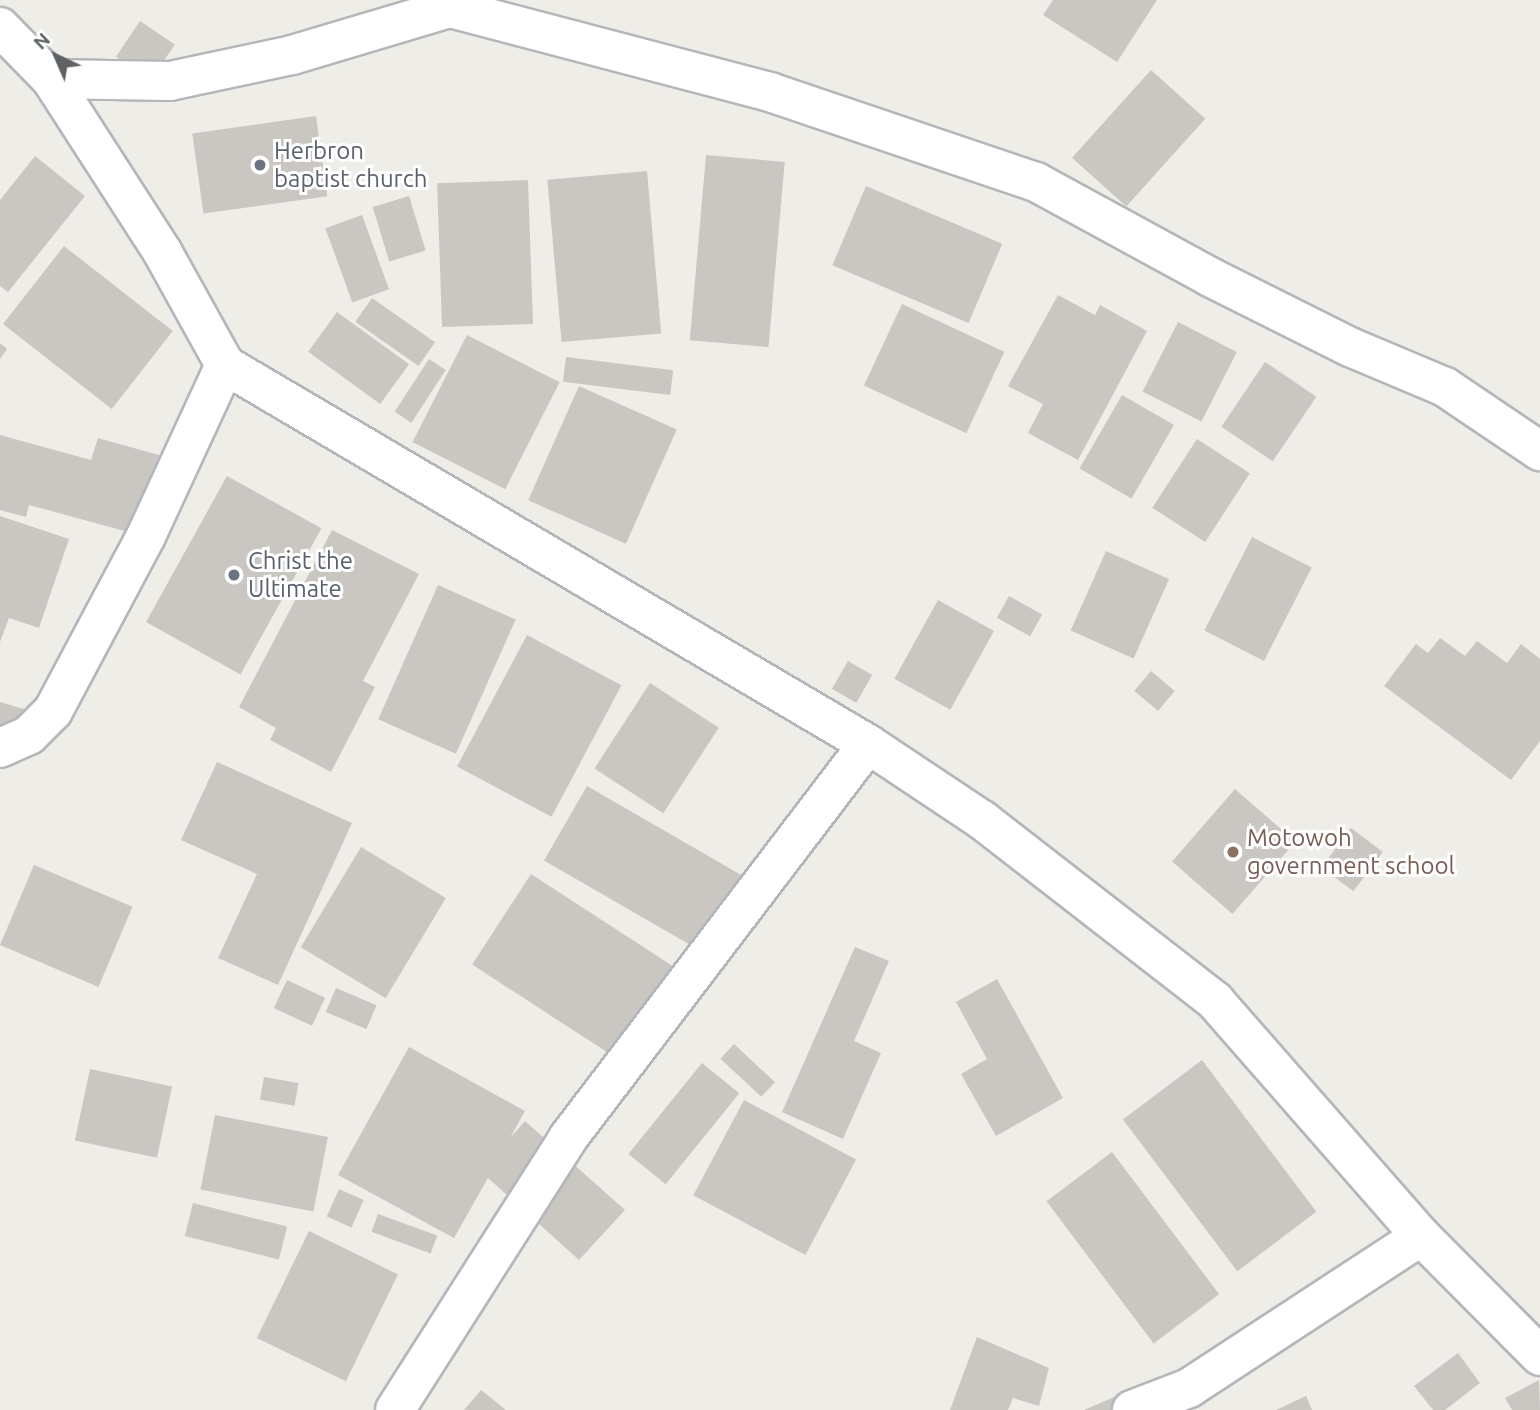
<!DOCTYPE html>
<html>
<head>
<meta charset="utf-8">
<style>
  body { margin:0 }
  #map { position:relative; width:1540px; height:1410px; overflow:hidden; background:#efede7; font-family:Ubuntu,sans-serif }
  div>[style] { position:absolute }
  .building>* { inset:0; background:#cac7c3; transform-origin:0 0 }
  .roads { filter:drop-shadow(2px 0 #b4b7ba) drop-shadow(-2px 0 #b4b7ba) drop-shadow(0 2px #b4b7ba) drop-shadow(0 -2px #b4b7ba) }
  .street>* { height:38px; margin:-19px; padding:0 19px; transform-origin:19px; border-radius:19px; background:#fff }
  .dots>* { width:19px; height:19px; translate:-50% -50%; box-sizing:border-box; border:4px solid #fff; border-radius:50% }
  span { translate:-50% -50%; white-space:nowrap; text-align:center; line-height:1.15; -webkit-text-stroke:6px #fff; paint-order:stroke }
  .worship-label { font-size:24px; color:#5b616d }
  .left { translate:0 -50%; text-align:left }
  .education-label { font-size:24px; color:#785e54 }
  .north { position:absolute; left:21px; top:21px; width:70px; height:70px; -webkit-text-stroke:5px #fff; paint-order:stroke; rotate:316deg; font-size:19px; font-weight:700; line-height:28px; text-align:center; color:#5e6265 }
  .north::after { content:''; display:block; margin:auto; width:24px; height:32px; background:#5e6265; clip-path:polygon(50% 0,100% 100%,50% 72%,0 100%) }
</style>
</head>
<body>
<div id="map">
  <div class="building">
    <div style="clip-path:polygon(1053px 0,1157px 0,1117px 62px,1043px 15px)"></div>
    <div style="left:140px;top:21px;width:42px;height:43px;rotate:34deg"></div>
    <div style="left:1151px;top:70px;width:73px;height:118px;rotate:42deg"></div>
    <div style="left:316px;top:116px;width:81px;height:125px;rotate:82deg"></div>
    <div style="left:706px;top:155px;width:79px;height:186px;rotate:5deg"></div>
    <div style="clip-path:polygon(35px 156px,85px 196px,8px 292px,0 286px,0 200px)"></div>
    <div style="left:647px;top:171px;width:163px;height:100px;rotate:85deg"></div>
    <div style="left:528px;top:180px;width:144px;height:91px;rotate:88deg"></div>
    <div style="left:866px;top:186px;width:148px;height:86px;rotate:23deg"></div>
    <div style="left:409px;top:196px;width:57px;height:38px;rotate:73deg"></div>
    <div style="left:362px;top:215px;width:79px;height:39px;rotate:70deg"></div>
    <div style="left:64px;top:246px;width:138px;height:99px;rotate:38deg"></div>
    <div style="clip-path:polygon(1058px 295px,1095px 315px,1100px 305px,1147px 331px,1078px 460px,1028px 433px,1043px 404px,1008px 386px)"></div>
    <div style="left:372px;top:298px;width:77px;height:29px;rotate:35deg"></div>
    <div style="left:902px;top:304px;width:113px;height:90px;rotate:25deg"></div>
    <div style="left:337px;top:312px;width:89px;height:49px;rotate:36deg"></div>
    <div style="left:1178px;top:322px;width:66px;height:78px;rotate:27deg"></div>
    <div style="left:467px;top:335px;width:104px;height:120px;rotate:27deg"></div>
    <div style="clip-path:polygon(0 343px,7px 349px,0 359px)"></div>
    <div style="left:566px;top:357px;width:108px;height:25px;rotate:7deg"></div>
    <div style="left:429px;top:359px;width:20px;height:63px;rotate:33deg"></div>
    <div style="left:1265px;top:362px;width:62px;height:78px;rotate:34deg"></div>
    <div style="left:579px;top:386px;width:107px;height:125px;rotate:24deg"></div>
    <div style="left:1122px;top:395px;width:60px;height:85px;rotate:30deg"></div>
    <div style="clip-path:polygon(0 435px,91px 460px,98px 438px,166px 457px,143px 536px,29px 505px,26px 517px,0 510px)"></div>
    <div style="left:1197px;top:439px;width:63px;height:82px;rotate:33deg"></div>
    <div style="left:227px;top:476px;width:108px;height:167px;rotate:29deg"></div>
    <div style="clip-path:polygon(0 516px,69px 539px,39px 628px,9px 618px,0 642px)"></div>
    <div style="clip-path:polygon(332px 530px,419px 574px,363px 681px,375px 687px,331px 772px,270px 740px,276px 728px,239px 707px)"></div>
    <div style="left:1252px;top:537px;width:67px;height:105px;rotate:27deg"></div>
    <div style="left:1106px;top:551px;width:69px;height:87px;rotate:24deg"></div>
    <div style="left:438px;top:585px;width:85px;height:147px;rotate:24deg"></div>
    <div style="left:1009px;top:596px;width:38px;height:25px;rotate:29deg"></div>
    <div style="left:938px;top:600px;width:64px;height:90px;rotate:29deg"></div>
    <div style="left:527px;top:635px;width:107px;height:149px;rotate:28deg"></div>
    <div style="clip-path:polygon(1440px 638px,1465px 656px,1477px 641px,1507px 663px,1521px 644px,1540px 659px,1540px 741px,1511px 780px,1384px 686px,1416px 644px,1428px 653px)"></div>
    <div style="left:848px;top:661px;width:28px;height:32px;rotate:30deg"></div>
    <div style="left:1151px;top:671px;width:31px;height:26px;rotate:40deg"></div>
    <div style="left:650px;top:683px;width:82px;height:102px;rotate:33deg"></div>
    <div style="clip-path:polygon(0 702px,34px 712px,0 731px)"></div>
    <div style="clip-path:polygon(217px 762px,352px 823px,278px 985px,218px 958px,257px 874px,181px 840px)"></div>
    <div style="left:587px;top:786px;width:182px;height:86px;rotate:30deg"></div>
    <div style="left:1235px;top:789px;width:80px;height:96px;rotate:41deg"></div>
    <div style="left:1351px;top:828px;width:40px;height:49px;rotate:37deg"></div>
    <div style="left:361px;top:847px;width:99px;height:117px;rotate:31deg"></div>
    <div style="left:34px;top:865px;width:107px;height:87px;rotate:23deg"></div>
    <div style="left:531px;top:874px;width:173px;height:108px;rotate:33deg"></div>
    <div style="clip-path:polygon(855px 947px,889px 961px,854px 1041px,881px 1053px,843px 1139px,782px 1112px)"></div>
    <div style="clip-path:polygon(997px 979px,1063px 1098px,996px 1136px,961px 1074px,987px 1059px,956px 1002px)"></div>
    <div style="left:287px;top:980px;width:42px;height:31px;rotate:25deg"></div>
    <div style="left:336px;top:988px;width:44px;height:26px;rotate:23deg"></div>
    <div style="left:734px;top:1044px;width:56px;height:20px;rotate:43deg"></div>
    <div style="clip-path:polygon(409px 1047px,525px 1111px,510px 1138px,525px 1121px,625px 1210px,579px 1260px,488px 1178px,454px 1238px,338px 1175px)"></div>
    <div style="left:1202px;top:1060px;width:190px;height:99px;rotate:53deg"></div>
    <div style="left:702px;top:1063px;width:48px;height:117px;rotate:39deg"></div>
    <div style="left:90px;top:1069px;width:84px;height:73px;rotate:12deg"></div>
    <div style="left:264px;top:1077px;width:35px;height:23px;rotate:10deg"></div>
    <div style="left:744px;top:1100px;width:127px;height:108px;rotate:28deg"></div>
    <div style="left:215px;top:1115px;width:115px;height:76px;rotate:11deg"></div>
    <div style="left:1112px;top:1152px;width:178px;height:82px;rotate:53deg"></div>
    <div style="left:339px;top:1189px;width:27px;height:30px;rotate:24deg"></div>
    <div style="left:193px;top:1203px;width:97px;height:34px;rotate:14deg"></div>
    <div style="left:378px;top:1214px;width:63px;height:19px;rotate:20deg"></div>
    <div style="left:309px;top:1231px;width:99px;height:119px;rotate:26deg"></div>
    <div style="clip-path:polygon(977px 1337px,1049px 1368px,1039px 1406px,1013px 1398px,1008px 1410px,950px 1410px)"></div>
    <div style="clip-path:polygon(1458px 1353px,1480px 1383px,1445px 1410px,1433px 1410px,1414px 1386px)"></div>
    <div style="clip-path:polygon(1154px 1380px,1167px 1410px,1084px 1410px)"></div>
    <div style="clip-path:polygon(1539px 1380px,1540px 1410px,1512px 1410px,1505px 1398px)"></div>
    <div style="clip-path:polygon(481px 1390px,506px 1410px,464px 1410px)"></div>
    <div style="clip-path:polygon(1306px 1396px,1312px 1410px,1276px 1410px)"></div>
  </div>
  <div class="roads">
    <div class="street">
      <div style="left:450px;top:8px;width:331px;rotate:14.7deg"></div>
      <div style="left:770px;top:92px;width:281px;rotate:18.7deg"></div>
      <div style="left:1036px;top:182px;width:198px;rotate:28.6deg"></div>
      <div style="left:1210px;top:277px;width:157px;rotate:26.6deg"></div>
      <div style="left:1350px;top:347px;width:103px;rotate:22.8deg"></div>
      <div style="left:1445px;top:387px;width:115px;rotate:34deg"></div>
      <div style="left:0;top:27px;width:73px;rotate:45.6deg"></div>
      <div style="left:51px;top:79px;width:207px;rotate:57.2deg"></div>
      <div style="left:163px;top:253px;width:128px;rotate:61deg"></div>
      <div style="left:225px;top:365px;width:746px;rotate:30.52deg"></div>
      <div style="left:868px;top:744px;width:137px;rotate:33.7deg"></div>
      <div style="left:982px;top:820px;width:295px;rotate:37.8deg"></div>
      <div style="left:1215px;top:1001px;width:313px;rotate:48.8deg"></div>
      <div style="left:1421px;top:1236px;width:169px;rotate:45.2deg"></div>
      <div style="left:51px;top:79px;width:119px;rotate:1deg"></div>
      <div style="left:170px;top:81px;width:125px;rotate:-12deg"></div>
      <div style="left:292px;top:55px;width:165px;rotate:-16.6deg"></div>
      <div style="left:450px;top:8px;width:9px;rotate:-58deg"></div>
      <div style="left:0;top:748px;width:32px;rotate:-24deg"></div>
      <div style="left:29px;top:735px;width:34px;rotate:-45deg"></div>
      <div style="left:53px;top:711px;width:198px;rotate:-62deg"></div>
      <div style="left:146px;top:536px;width:188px;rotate:-65.2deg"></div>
      <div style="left:395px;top:1410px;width:322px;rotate:-57.5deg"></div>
      <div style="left:568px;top:1138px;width:495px;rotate:-52.7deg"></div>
      <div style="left:1132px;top:1410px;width:61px;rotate:-21.1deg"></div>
      <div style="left:1189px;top:1388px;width:277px;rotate:-33.2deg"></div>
    </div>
  </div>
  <div class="dots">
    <div style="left:260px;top:165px;background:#6b7280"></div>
    <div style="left:234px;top:575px;background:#6b7280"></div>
    <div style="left:1233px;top:852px;background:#8d6e63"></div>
  </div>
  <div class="worship-label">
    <span class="left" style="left:274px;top:165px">Herbron<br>baptist church</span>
    <span class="left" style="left:248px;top:575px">Christ the<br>Ultimate</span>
  </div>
  <div class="education-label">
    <span class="left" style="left:1247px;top:852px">Motowoh<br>government school</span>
  </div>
  <div class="north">N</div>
</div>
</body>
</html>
